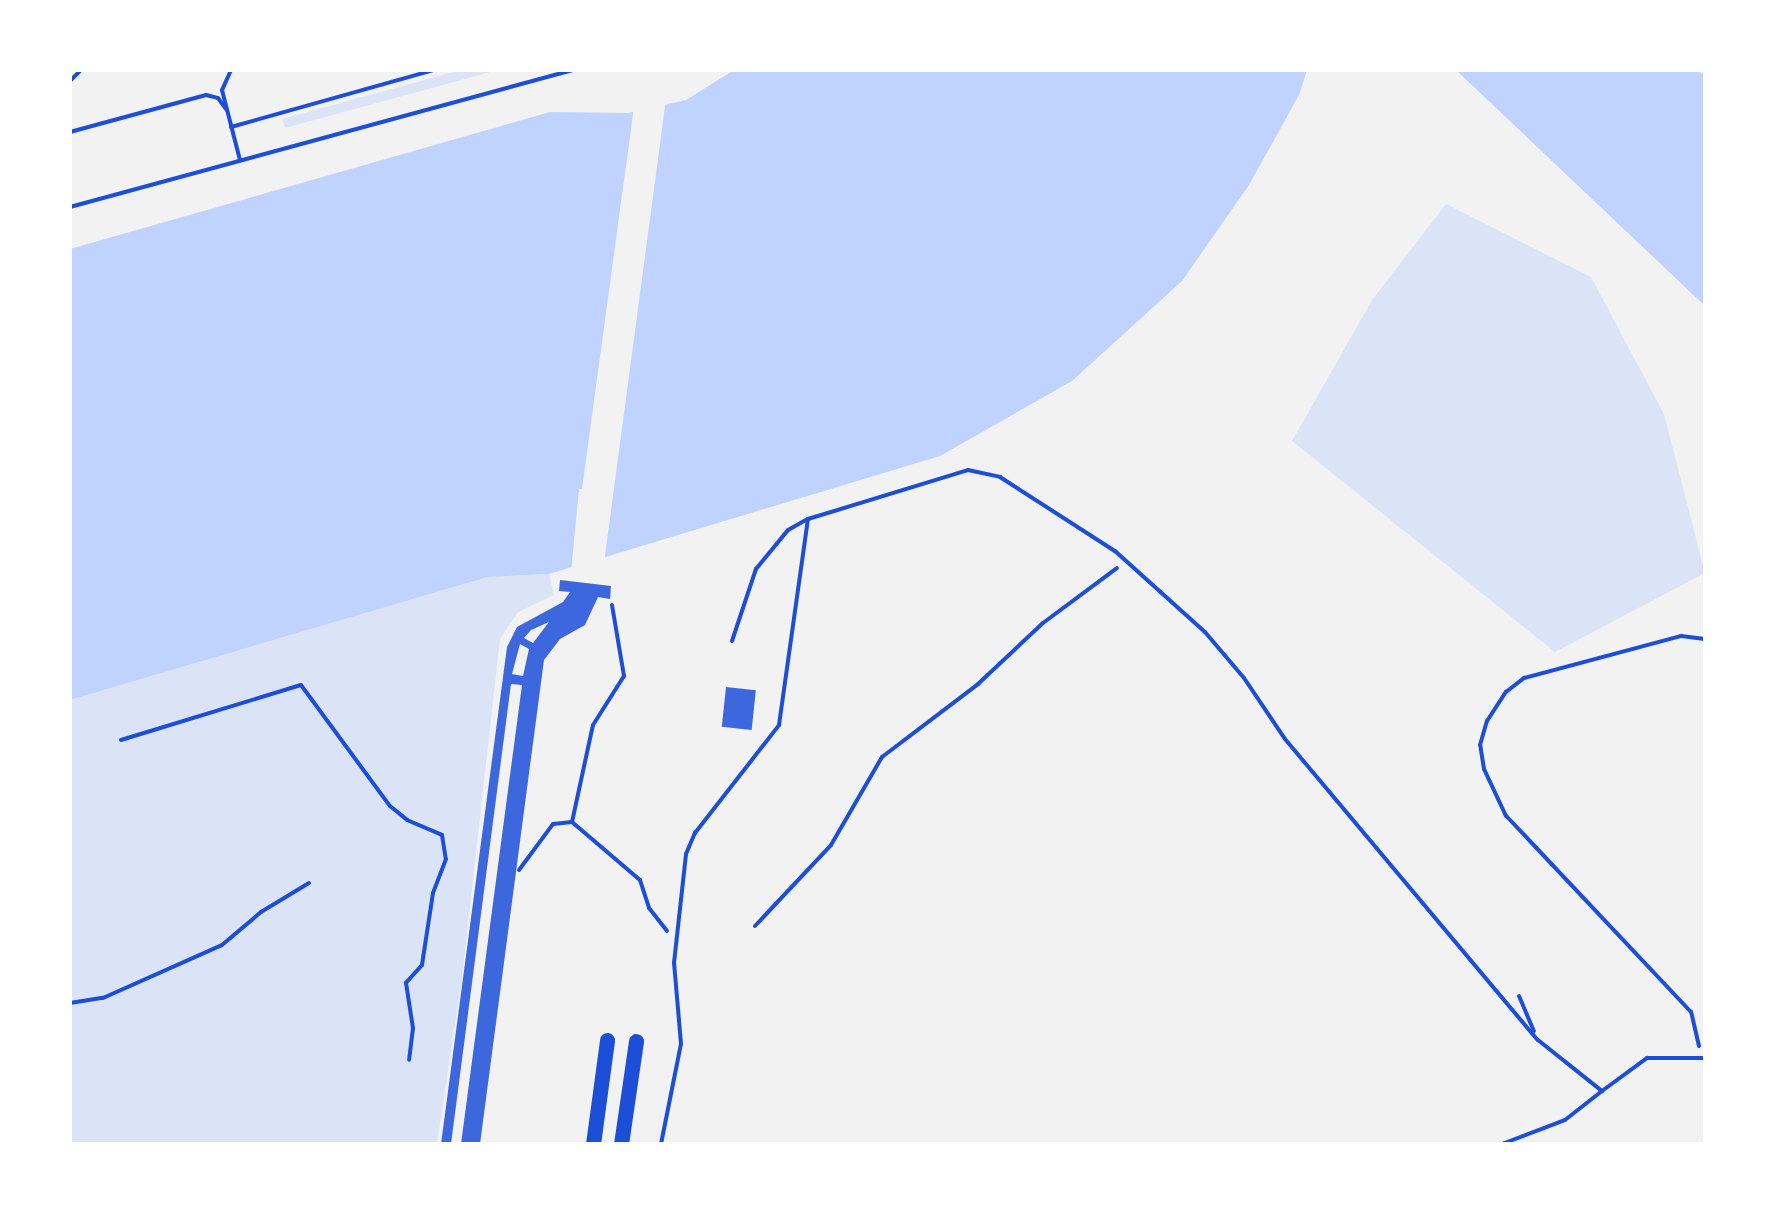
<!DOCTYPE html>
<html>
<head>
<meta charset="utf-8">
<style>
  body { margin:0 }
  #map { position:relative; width:1775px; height:1214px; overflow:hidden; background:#f2f2f2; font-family:Karla,sans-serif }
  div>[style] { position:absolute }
  .green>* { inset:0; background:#dbe4f7 }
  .water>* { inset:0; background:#bfd3fe }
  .pier>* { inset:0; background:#f2f2f2 }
  .building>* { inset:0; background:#3d67dc; transform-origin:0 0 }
  .path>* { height:4px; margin:-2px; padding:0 2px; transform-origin:2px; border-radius:2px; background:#1d4ed8 }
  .service>* { height:4px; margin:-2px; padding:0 2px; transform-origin:2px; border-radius:2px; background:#1d4ed8 }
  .motorway>* { height:15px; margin:-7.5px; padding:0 7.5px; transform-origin:7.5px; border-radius:7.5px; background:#1d4ed8 }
  span { translate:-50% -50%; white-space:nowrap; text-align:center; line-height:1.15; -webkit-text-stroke:9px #fff; paint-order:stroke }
  .frame { position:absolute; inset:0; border:72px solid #fff; pointer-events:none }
</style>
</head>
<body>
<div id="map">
  <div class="green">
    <div style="clip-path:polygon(461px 70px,498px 70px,285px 128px,282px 119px)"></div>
    <div style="clip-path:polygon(1446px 204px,1591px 277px,1664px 414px,1705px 573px,1555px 652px,1292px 441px,1372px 300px)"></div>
    <div style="clip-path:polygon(549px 574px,554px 595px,518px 612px,500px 639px,462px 978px,437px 1144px,70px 1144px,70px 700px,488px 577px)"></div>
  </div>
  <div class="water">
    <div style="clip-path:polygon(734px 70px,1307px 70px,1299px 95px,1249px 185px,1182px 281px,1072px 381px,940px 456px,549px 574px,488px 577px,70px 700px,70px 249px,550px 112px,628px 113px,686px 100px)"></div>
    <div style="clip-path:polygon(1456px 70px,1696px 70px,1705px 75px,1705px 306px)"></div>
  </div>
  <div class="pier">
    <div style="clip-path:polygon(666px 99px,604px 563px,571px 572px,579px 489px,582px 489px,634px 107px)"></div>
  </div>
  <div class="building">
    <div style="clip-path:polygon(evenodd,560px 580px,611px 586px,610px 599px,598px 597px,585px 625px,560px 639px,544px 660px,480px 1144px,461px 1144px,522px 685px,511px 684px,451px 1144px,441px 1144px,507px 647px,517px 627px,563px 602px,570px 592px,559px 591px,560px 580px,549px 622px,533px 643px,524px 638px,531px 630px,549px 622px,560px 580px,520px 644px,529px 649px,523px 676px,512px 674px,520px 644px)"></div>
    <div style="left:726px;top:687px;width:30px;height:40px;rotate:6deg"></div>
  </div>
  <div class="path">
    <div style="left:121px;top:740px;width:188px;rotate:-17deg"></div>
    <div style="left:301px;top:685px;width:150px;rotate:53.7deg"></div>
    <div style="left:390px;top:806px;width:22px;rotate:39deg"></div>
    <div style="left:407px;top:820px;width:38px;rotate:23deg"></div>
    <div style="left:442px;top:835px;width:24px;rotate:81deg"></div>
    <div style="left:446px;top:859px;width:36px;rotate:111deg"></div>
    <div style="left:433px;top:893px;width:73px;rotate:98.7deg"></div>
    <div style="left:422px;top:965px;width:24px;rotate:132deg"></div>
    <div style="left:406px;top:983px;width:46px;rotate:81.2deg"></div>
    <div style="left:413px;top:1028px;width:32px;rotate:97deg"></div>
    <div style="left:572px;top:822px;width:99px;rotate:-77.8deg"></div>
    <div style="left:593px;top:725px;width:58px;rotate:-57.7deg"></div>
    <div style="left:624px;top:676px;width:72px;rotate:-99.6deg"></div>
    <div style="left:519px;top:870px;width:57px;rotate:-53.5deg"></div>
    <div style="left:553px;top:824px;width:19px;rotate:-6deg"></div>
    <div style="left:572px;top:822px;width:89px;rotate:40.5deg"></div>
    <div style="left:640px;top:880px;width:29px;rotate:72deg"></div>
    <div style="left:649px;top:908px;width:29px;rotate:52deg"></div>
    <div style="left:755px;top:926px;width:111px;rotate:-46.8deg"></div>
    <div style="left:831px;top:845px;width:102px;rotate:-59.9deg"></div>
    <div style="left:882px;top:757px;width:121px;rotate:-37.2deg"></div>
    <div style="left:978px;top:684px;width:89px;rotate:-43.2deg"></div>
    <div style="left:1043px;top:623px;width:92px;rotate:-36.6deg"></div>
    <div style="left:70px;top:1003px;width:33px;rotate:-9deg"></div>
    <div style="left:103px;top:998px;width:130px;rotate:-24deg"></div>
    <div style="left:222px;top:945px;width:51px;rotate:-40.2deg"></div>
    <div style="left:261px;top:912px;width:56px;rotate:-31.1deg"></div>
    <div style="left:1699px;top:1046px;width:35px;rotate:-103deg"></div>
    <div style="left:1691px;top:1012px;width:270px;rotate:-133.3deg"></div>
    <div style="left:1506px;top:816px;width:52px;rotate:-115.1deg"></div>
    <div style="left:1484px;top:769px;width:24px;rotate:-99deg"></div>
    <div style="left:1480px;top:745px;width:25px;rotate:-74deg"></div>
    <div style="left:1487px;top:721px;width:35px;rotate:-57deg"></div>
    <div style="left:1506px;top:692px;width:23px;rotate:-38deg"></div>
    <div style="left:1524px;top:678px;width:163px;rotate:-15deg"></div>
    <div style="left:1681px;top:636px;width:24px;rotate:7deg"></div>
  </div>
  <div class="service">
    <div style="left:231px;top:70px;width:22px;rotate:114deg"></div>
    <div style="left:222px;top:90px;width:72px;rotate:75.6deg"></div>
    <div style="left:70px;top:81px;width:16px;rotate:-45deg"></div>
    <div style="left:231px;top:127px;width:211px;rotate:-15.7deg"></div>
    <div style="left:70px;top:132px;width:141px;rotate:-15.2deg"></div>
    <div style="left:206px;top:95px;width:12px;rotate:14deg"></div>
    <div style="left:218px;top:98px;width:14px;rotate:54deg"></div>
    <div style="left:70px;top:207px;width:521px;rotate:-15.24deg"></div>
    <div style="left:732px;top:641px;width:76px;rotate:-71.6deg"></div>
    <div style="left:756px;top:569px;width:50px;rotate:-50.6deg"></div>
    <div style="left:788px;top:530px;width:23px;rotate:-29deg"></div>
    <div style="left:808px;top:519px;width:167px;rotate:-17deg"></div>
    <div style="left:968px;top:470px;width:33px;rotate:12deg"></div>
    <div style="left:1000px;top:477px;width:137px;rotate:32.8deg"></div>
    <div style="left:1115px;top:551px;width:121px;rotate:42deg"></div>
    <div style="left:1205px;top:632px;width:60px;rotate:49.7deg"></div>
    <div style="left:1244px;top:678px;width:73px;rotate:56.1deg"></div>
    <div style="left:1285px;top:739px;width:393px;rotate:50deg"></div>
    <div style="left:1538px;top:1040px;width:82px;rotate:38.6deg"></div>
    <div style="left:1602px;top:1091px;width:56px;rotate:-36.3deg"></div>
    <div style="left:1647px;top:1058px;width:58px"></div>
    <div style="left:1519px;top:996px;width:38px;rotate:67deg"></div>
    <div style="left:661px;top:1144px;width:102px;rotate:-78.7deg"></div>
    <div style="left:681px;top:1044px;width:81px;rotate:-94.9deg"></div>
    <div style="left:674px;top:963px;width:110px;rotate:-83.7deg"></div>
    <div style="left:686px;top:854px;width:23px;rotate:-67deg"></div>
    <div style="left:695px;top:833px;width:137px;rotate:-52.1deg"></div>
    <div style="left:779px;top:725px;width:208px;rotate:-82deg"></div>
    <div style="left:1502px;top:1144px;width:67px;rotate:-20.9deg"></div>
    <div style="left:1565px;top:1120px;width:47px;rotate:-38.1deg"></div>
  </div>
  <div class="motorway">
    <div style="left:593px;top:1144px;width:105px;rotate:-82.3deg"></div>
    <div style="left:621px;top:1144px;width:104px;rotate:-81.7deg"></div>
  </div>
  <div class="frame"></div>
</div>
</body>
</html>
